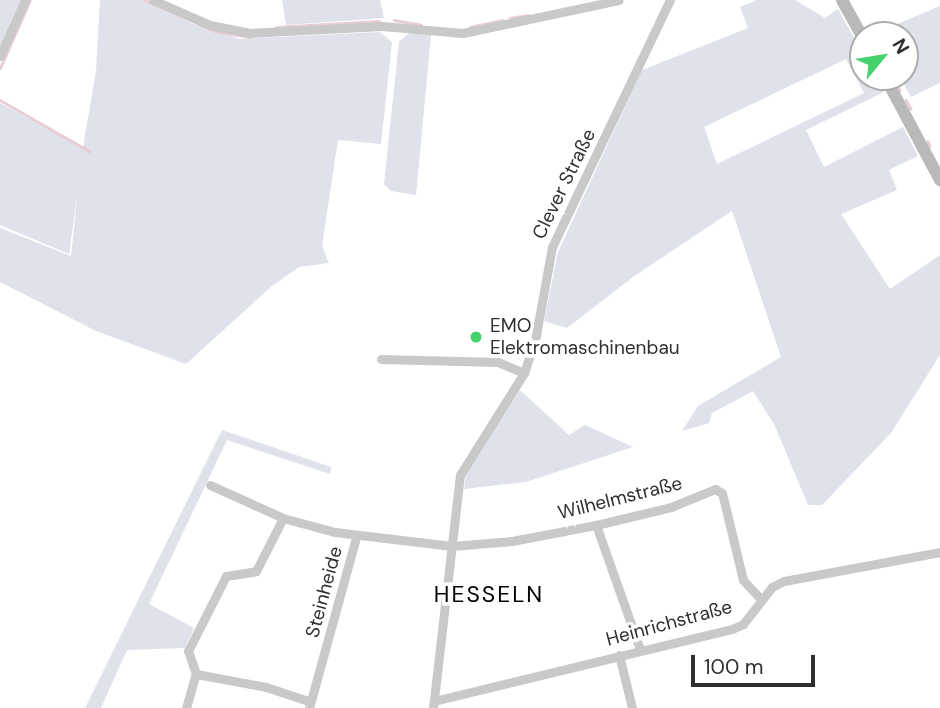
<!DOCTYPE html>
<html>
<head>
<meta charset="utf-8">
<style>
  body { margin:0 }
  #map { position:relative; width:940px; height:708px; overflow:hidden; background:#fff; font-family:"DM Sans",sans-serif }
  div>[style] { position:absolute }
  .green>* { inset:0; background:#dfe1eb }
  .stream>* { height:2.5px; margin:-1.25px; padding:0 1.25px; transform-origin:1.25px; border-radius:1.25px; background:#e8cdd4 }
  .minor>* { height:9px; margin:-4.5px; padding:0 4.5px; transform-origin:4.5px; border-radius:4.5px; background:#c9c9c9 }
  .secondary>* { height:12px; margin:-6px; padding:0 6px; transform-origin:6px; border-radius:6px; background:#b9b9b9 }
  .dots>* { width:19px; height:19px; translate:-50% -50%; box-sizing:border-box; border:4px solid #fff; border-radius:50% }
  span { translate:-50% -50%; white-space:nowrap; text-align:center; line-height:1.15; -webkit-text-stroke:7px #fff; paint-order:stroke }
  .street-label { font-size:19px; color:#2f2f2f }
  .poi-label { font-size:19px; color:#2f2f2f }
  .left { translate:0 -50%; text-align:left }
  .quarter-label { font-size:23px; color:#000; letter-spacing:2px }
  .north { position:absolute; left:849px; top:21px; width:70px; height:70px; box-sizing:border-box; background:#fff; border:2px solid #acacac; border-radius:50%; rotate:60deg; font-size:19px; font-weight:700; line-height:28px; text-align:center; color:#2f2f2f }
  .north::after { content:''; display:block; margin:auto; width:24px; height:32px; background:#45d26c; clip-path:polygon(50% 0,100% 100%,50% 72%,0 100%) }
  .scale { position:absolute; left:691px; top:655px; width:124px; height:32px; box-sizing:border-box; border:4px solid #2f2f2f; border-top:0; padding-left:9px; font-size:21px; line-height:24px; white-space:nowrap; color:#2f2f2f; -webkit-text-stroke:5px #fff; paint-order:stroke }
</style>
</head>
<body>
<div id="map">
  <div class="green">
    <div style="clip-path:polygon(0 0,21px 0,0 48px)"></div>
    <div style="clip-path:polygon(100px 0,144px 0,193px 24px,240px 39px,380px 32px,392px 42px,381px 144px,338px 140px,322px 246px,329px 263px,299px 267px,272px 286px,186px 364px,96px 331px,0 282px,0 228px,71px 256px,78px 190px,69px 254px,0 225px,0 103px,83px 147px,96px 71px)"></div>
    <div style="clip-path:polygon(282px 0,380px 0,384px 18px,286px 25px)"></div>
    <div style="clip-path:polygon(evenodd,757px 0,795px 0,825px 18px,838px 9px,863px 54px,863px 77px,876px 77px,884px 92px,806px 130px,824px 167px,903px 127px,918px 156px,889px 170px,897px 190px,841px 214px,890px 289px,940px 255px,940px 355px,891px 433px,822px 505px,808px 505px,774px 424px,753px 391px,712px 413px,709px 423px,682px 431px,698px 406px,781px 357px,732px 211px,633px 277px,567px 328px,544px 321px,558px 252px,642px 70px,748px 28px,740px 7px,757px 0,846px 59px,864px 93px,717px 164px,704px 127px,846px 59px)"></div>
    <div style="clip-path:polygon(940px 6px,940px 83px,911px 97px,900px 77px,905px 77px,905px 35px,876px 33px)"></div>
    <div style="clip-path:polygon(409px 33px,431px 35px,416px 195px,391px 191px,384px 184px,399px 42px)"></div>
    <div style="clip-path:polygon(520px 390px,569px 435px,585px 425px,633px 447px,526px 482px,464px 489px,466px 475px,478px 453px)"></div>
    <div style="clip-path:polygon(222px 430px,331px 467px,330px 474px,227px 440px,149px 604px,194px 628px,185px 648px,127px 650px,101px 708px,85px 708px)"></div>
  </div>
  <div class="stream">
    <div style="left:145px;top:0;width:77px;rotate:23.9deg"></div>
    <div style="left:215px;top:31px;width:36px;rotate:10deg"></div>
    <div style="left:510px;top:18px;width:18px;rotate:-9deg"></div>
    <div style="left:394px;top:20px;width:27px;rotate:10deg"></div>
    <div style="left:276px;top:27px;width:103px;rotate:-3.3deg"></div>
    <div style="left:470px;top:27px;width:33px;rotate:-12deg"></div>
    <div style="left:0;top:68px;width:74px;rotate:-66.2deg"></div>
    <div style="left:893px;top:77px;width:15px;rotate:62deg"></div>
    <div style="left:0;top:100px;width:103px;rotate:29.8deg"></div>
    <div style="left:906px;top:100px;width:10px;rotate:61deg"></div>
    <div style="left:928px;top:141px;width:5px;rotate:68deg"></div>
  </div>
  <div class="minor">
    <div style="left:153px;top:0;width:62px;rotate:23.7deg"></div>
    <div style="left:210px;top:25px;width:41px;rotate:11.3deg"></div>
    <div style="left:250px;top:33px;width:132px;rotate:-3deg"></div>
    <div style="left:382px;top:26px;width:81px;rotate:4.9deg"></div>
    <div style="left:463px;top:33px;width:159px;rotate:-11.9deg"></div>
    <div style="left:0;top:56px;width:61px;rotate:-65.9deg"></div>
    <div style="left:381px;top:359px;width:117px;rotate:1.5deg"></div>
    <div style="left:498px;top:362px;width:28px;rotate:23deg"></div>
    <div style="left:210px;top:485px;width:80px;rotate:24.3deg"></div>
    <div style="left:283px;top:518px;width:54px;rotate:15.1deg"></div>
    <div style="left:335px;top:532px;width:118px;rotate:6.8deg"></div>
    <div style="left:452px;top:546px;width:60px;rotate:-4.8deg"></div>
    <div style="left:512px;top:541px;width:86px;rotate:-10.8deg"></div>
    <div style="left:596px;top:525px;width:77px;rotate:-13.5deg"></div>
    <div style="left:671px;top:507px;width:48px;rotate:-22.2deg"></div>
    <div style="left:715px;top:489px;width:8px;rotate:30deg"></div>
    <div style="left:722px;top:493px;width:89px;rotate:76.4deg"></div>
    <div style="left:743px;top:580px;width:25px;rotate:47deg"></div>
    <div style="left:596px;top:525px;width:132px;rotate:70.5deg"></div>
    <div style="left:619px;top:655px;width:55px;rotate:76.2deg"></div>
    <div style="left:196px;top:674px;width:71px;rotate:10.5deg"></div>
    <div style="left:266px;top:687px;width:47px;rotate:18.4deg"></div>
    <div style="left:434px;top:701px;width:307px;rotate:-13.6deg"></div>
    <div style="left:732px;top:629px;width:12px;rotate:-24deg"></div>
    <div style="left:743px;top:624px;width:47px;rotate:-51.9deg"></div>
    <div style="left:772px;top:587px;width:13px;rotate:-27deg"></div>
    <div style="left:784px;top:581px;width:159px;rotate:-10.5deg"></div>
    <div style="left:186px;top:708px;width:35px;rotate:-74deg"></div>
    <div style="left:196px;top:674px;width:24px;rotate:-109deg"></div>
    <div style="left:188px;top:651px;width:84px;rotate:-63.1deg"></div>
    <div style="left:226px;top:576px;width:30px;rotate:-9deg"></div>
    <div style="left:256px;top:571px;width:59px;rotate:-63deg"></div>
    <div style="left:309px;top:708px;width:177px;rotate:-74.6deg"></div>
    <div style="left:433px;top:708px;width:235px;rotate:-83.4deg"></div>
    <div style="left:460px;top:475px;width:120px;rotate:-57.9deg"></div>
    <div style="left:524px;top:373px;width:40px;rotate:-72deg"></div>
    <div style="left:536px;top:335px;width:89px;rotate:-79.7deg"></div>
    <div style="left:552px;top:247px;width:274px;rotate:-64.5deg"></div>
  </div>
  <div class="secondary">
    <div style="left:842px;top:0;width:43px;rotate:61.1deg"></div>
    <div style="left:885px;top:77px;width:117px;rotate:61.9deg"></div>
  </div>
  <div class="dots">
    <div style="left:476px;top:337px;background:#45d26c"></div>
  </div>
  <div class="street-label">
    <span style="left:564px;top:184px;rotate:-64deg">Clever Straße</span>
    <span style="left:620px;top:498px;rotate:-14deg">Wilhelmstraße</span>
    <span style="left:324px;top:592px;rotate:-75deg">Steinheide</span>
    <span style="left:669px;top:623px;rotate:-15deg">Heinrichstraße</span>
  </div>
  <div class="poi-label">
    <span class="left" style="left:490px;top:337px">EMO<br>Elektromaschinenbau</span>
  </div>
  <div class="quarter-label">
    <span style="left:489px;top:594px">HESSELN</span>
  </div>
  <div class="north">N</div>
  <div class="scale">100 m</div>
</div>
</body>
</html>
